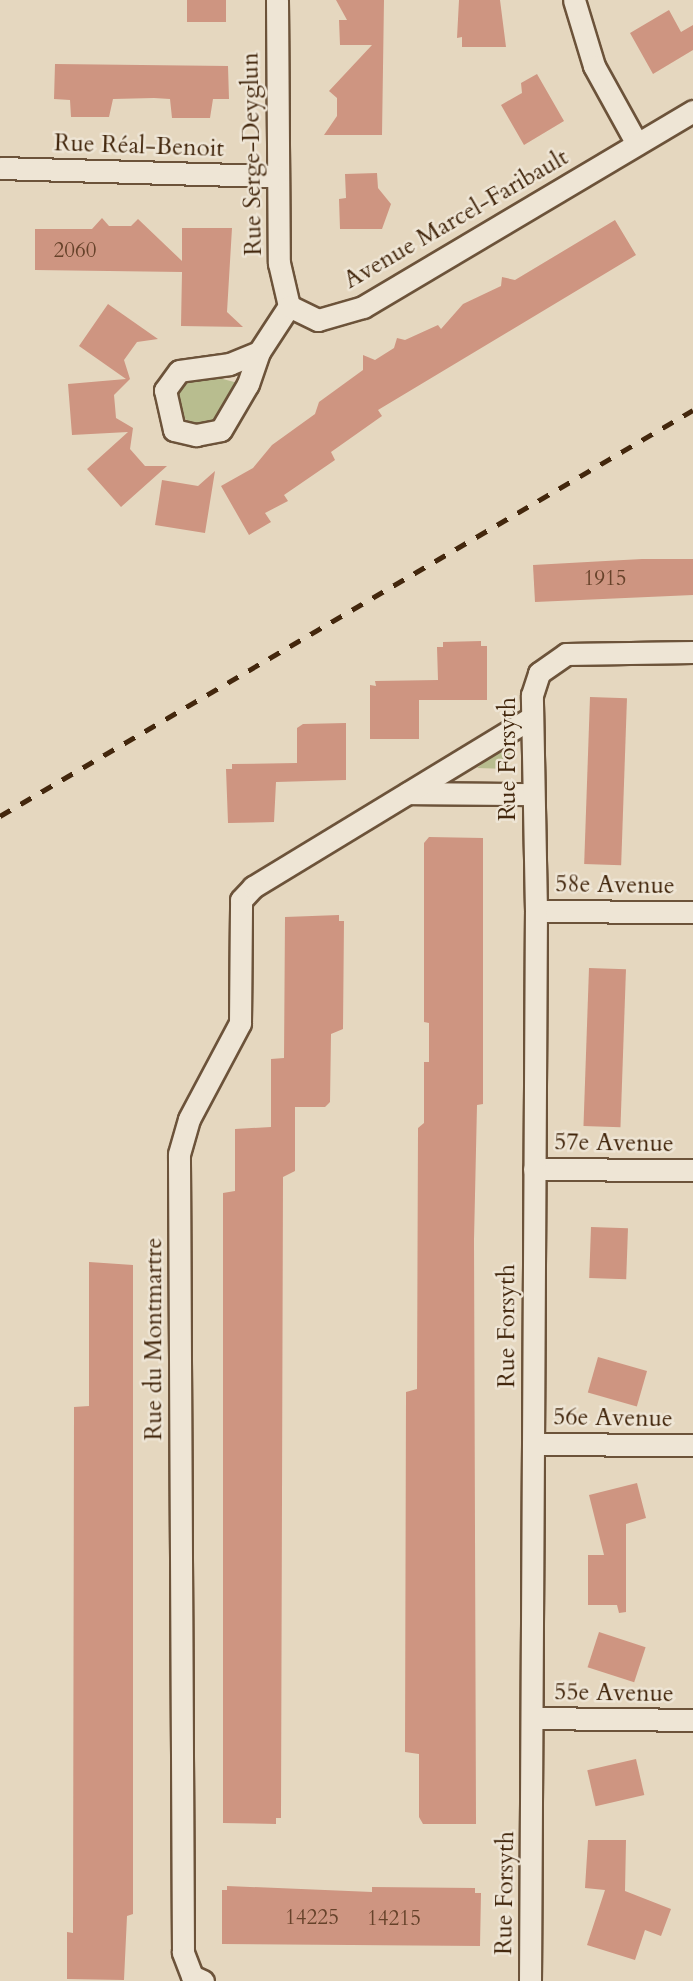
<!DOCTYPE html>
<html>
<head>
<meta charset="utf-8">
<style>
  body { margin:0 }
  #map { position:relative; width:693px; height:1981px; overflow:hidden; background:#e5d7bf; font-family:Cardo,serif }
  div>[style] { position:absolute }
  .green>* { inset:0; background:#b8bd8f }
  .building>* { inset:0; background:#ce9581; transform-origin:0 0 }
  .roads { filter:drop-shadow(2px 0 #6c533a) drop-shadow(-2px 0 #6c533a) drop-shadow(0 2px #6c533a) drop-shadow(0 -2px #6c533a) }
  .street>* { height:21px; margin:-10.5px; padding:0 10.5px; transform-origin:10.5px; border-radius:10.5px; background:#eee5d5 }
  .rail>* { height:5px; margin-top:-2.5px; transform-origin:0; background:repeating-linear-gradient(90deg,#43270d 0 12px,transparent 0 24px) }
  span { translate:-50% -50%; white-space:nowrap; text-align:center; line-height:1.15; -webkit-text-stroke:5px #eee5d5; paint-order:stroke }
  .number-label { font-size:21px; color:#66422a }
  .number-label span { -webkit-text-stroke-width:0 }
  .street-label { font-size:24px; color:#43270d }
</style>
</head>
<body>
<div id="map">
  <div class="green">
    <div style="clip-path:polygon(204px 374px,238px 383px,216px 421px,191px 424px,177px 411px,175px 396px,182px 381px)"></div>
    <div style="clip-path:polygon(502px 748px,510px 752px,508px 769px,477px 768px)"></div>
  </div>
  <div class="building">
    <div style="left:187px;top:0;width:39px;height:22px"></div>
    <div style="clip-path:polygon(336px 0,384px 0,382px 135px,324px 135px,337px 116px,337px 98px,329px 91px,372px 45px,340px 45px,339px 20px,347px 20px)"></div>
    <div style="clip-path:polygon(459px 0,500px 0,506px 47px,462px 47px,462px 37px,457px 38px)"></div>
    <div style="clip-path:polygon(669px 10px,681px 32px,693px 25px,693px 50px,653px 74px,630px 33px)"></div>
    <div style="clip-path:polygon(55px 64px,228px 66px,229px 99px,213px 99px,210px 118px,172px 118px,170px 99px,154px 98px,113px 99px,109px 117px,71px 117px,70px 100px,54px 99px)"></div>
    <div style="clip-path:polygon(537px 74px,564px 121px,524px 145px,501px 105px,522px 93px,521px 83px)"></div>
    <div style="clip-path:polygon(377px 173px,378px 188px,391px 204px,382px 229px,340px 229px,339px 199px,346px 198px,345px 174px)"></div>
    <div style="clip-path:polygon(102px 218px,109px 226px,131px 226px,138px 219px,182px 261px,182px 228px,232px 228px,227px 312px,243px 327px,181px 326px,182px 272px,35px 270px,35px 229px,92px 229px)"></div>
    <div style="clip-path:polygon(615px 220px,636px 255px,378px 410px,382px 416px,331px 452px,335px 460px,284px 495px,288px 501px,265px 513px,271px 522px,249px 535px,221px 486px,253px 468px,272px 445px,315px 414px,319px 402px,363px 370px,363px 355px,375px 360px,394px 348px,397px 338px,405px 340px,438px 325px,441px 329px,463px 304px,501px 286px,502px 277px,515px 280px)"></div>
    <div style="clip-path:polygon(108px 304px,158px 339px,137px 342px,124px 360px,130px 379px,114px 395px,115px 406px,116px 418px,133px 428px,130px 449px,145px 466px,167px 466px,121px 507px,87px 469px,128px 432px,72px 435px,68px 384px,126px 379px,79px 346px)"></div>
    <div style="clip-path:polygon(215px 471px,205px 533px,155px 525px,162px 480px,198px 486px)"></div>
    <div style="clip-path:polygon(642px 559px,693px 559px,693px 595px,535px 602px,533px 565px)"></div>
    <div style="clip-path:polygon(481px 641px,481px 646px,487px 646px,487px 700px,419px 700px,419px 739px,370px 739px,370px 685px,376px 686px,375px 681px,438px 680px,437px 647px,443px 647px,443px 642px)"></div>
    <div style="left:590px;top:697px;width:37px;height:167px;rotate:2deg"></div>
    <div style="clip-path:polygon(346px 723px,346px 780px,276px 782px,274px 822px,228px 823px,226px 769px,232px 769px,232px 764px,297px 763px,297px 728px,303px 724px)"></div>
    <div style="clip-path:polygon(429px 837px,483px 838px,483px 1104px,477px 1105px,474px 1240px,476px 1824px,423px 1824px,419px 1817px,419px 1754px,405px 1752px,406px 1392px,417px 1389px,418px 1128px,424px 1123px,424px 1062px,429px 1062px,429px 1023px,424px 1022px,424px 843px)"></div>
    <div style="clip-path:polygon(339px 915px,339px 921px,344px 921px,343px 1029px,331px 1034px,330px 1102px,325px 1107px,295px 1107px,295px 1171px,283px 1177px,281px 1818px,276px 1818px,276px 1824px,223px 1823px,223px 1193px,235px 1191px,235px 1129px,271px 1127px,271px 1059px,284px 1058px,285px 917px)"></div>
    <div style="left:589px;top:968px;width:37px;height:158px;rotate:2deg"></div>
    <div style="left:591px;top:1227px;width:37px;height:51px;rotate:2deg"></div>
    <div style="clip-path:polygon(89px 1262px,133px 1265px,133px 1914px,127px 1916px,124px 1980px,67px 1979px,67px 1932px,73px 1933px,74px 1407px,89px 1406px)"></div>
    <div style="left:598px;top:1357px;width:51px;height:37px;rotate:16deg"></div>
    <div style="clip-path:polygon(637px 1483px,646px 1518px,626px 1524px,626px 1612px,619px 1613px,617px 1605px,588px 1605px,588px 1555px,604px 1555px,589px 1495px)"></div>
    <div style="left:599px;top:1632px;width:49px;height:37px;rotate:18deg"></div>
    <div style="left:636px;top:1759px;width:37px;height:50px;rotate:77deg"></div>
    <div style="clip-path:polygon(588px 1840px,626px 1840px,625px 1891px,671px 1909px,661px 1936px,645px 1930px,635px 1960px,587px 1945px,605px 1890px,585px 1888px)"></div>
    <div style="clip-path:polygon(227px 1886px,372px 1892px,372px 1887px,475px 1888px,475px 1893px,481px 1893px,480px 1946px,222px 1944px,222px 1890px,227px 1890px)"></div>
  </div>
  <div class="roads">
    <div class="street">
      <div style="left:277px;top:0;width:263px;rotate:89.6deg"></div>
      <div style="left:279px;top:263px;width:44px;rotate:76.9deg"></div>
      <div style="left:574px;top:0;width:69px;rotate:73.1deg"></div>
      <div style="left:594px;top:66px;width:89px;rotate:61.1deg"></div>
      <div style="left:0;top:168px;width:277px;rotate:1.7deg"></div>
      <div style="left:259px;top:352px;width:31px;rotate:158deg"></div>
      <div style="left:230px;top:364px;width:51px;rotate:172.2deg"></div>
      <div style="left:179px;top:371px;width:24px;rotate:126deg"></div>
      <div style="left:165px;top:390px;width:41px;rotate:77.3deg"></div>
      <div style="left:174px;top:430px;width:23px;rotate:13deg"></div>
      <div style="left:196px;top:435px;width:25px;rotate:-11deg"></div>
      <div style="left:221px;top:430px;width:53px;rotate:-59.6deg"></div>
      <div style="left:248px;top:384px;width:34px;rotate:-71deg"></div>
      <div style="left:259px;top:352px;width:55px;rotate:-56.9deg"></div>
      <div style="left:289px;top:306px;width:32px;rotate:26deg"></div>
      <div style="left:318px;top:320px;width:47px;rotate:-16.1deg"></div>
      <div style="left:363px;top:307px;width:384px;rotate:-30.7deg"></div>
      <div style="left:408px;top:793px;width:125px;rotate:0.5deg"></div>
      <div style="left:536px;top:911px;width:157px;rotate:0.4deg"></div>
      <div style="left:534px;top:1169px;width:159px;rotate:0.4deg"></div>
      <div style="left:533px;top:1444px;width:160px;rotate:0.4deg"></div>
      <div style="left:534px;top:1718px;width:159px;rotate:0.7deg"></div>
      <div style="left:203px;top:1981px;width:12px;rotate:-156deg"></div>
      <div style="left:192px;top:1976px;width:26px;rotate:-111deg"></div>
      <div style="left:183px;top:1952px;width:798px;rotate:-90.29deg"></div>
      <div style="left:179px;top:1154px;width:36px;rotate:-74deg"></div>
      <div style="left:189px;top:1119px;width:109px;rotate:-62deg"></div>
      <div style="left:240px;top:1023px;width:123px;rotate:-89.5deg"></div>
      <div style="left:241px;top:900px;width:18px;rotate:-47deg"></div>
      <div style="left:253px;top:887px;width:325px;rotate:-31.3deg"></div>
      <div style="left:530px;top:1981px;width:1070px;rotate:-89.68deg"></div>
      <div style="left:536px;top:911px;width:216px;rotate:-91.1deg"></div>
      <div style="left:532px;top:695px;width:23px;rotate:-72deg"></div>
      <div style="left:539px;top:673px;width:33px;rotate:-35deg"></div>
      <div style="left:566px;top:654px;width:127px;rotate:-0.9deg"></div>
    </div>
  </div>
  <div class="rail">
    <div style="left:0;top:816px;width:803px;rotate:-30.36deg"></div>
  </div>
  <div class="number-label">
    <span style="left:75px;top:251px">2060</span>
    <span style="left:605px;top:579px">1915</span>
    <span style="left:312px;top:1918px">14225</span>
    <span style="left:394px;top:1919px">14215</span>
  </div>
  <div class="street-label">
    <span style="left:139px;top:146px;rotate:2deg">Rue Réal-Benoit</span>
    <span style="left:252px;top:154px;rotate:-91deg">Rue Serge-Deyglun</span>
    <span style="left:456px;top:219px;rotate:-30deg">Avenue Marcel-Faribault</span>
    <span style="left:508px;top:759px;rotate:-90deg">Rue Forsyth</span>
    <span style="left:615px;top:885px;rotate:1deg">58e Avenue</span>
    <span style="left:614px;top:1143px;rotate:1deg">57e Avenue</span>
    <span style="left:507px;top:1326px;rotate:-90deg">Rue Forsyth</span>
    <span style="left:154px;top:1339px;rotate:-90deg">Rue du Montmartre</span>
    <span style="left:613px;top:1418px;rotate:1deg">56e Avenue</span>
    <span style="left:614px;top:1693px;rotate:1deg">55e Avenue</span>
    <span style="left:505px;top:1893px;rotate:-89deg">Rue Forsyth</span>
  </div>
</div>
</body>
</html>
